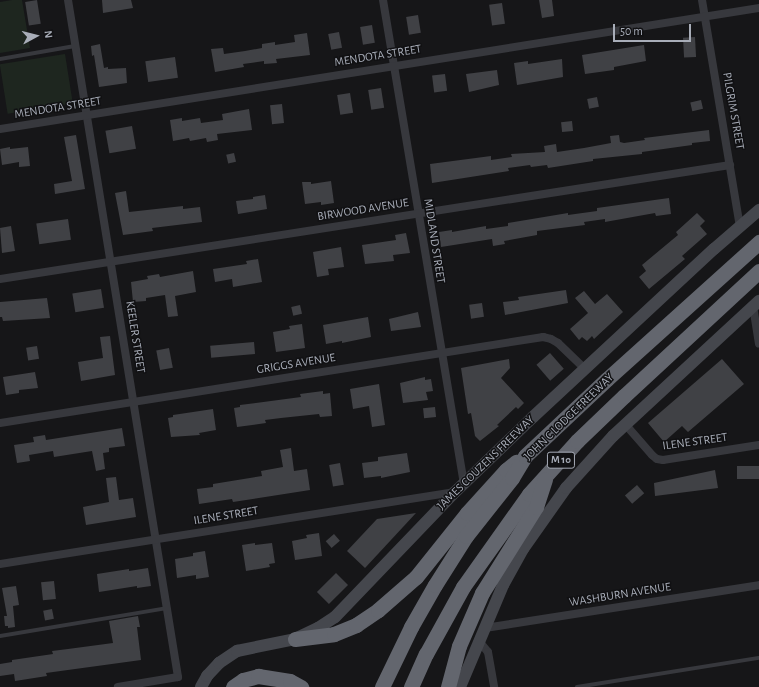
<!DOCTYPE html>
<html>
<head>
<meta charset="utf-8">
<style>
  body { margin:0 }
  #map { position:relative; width:759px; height:687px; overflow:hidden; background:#161618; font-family:"Alegreya Sans",sans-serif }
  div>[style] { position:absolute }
  .green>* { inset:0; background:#1e261f; transform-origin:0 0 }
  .building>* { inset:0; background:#404145; transform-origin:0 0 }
  .lane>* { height:4px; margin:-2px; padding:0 2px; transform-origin:2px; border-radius:2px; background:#37383d }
  .street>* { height:8px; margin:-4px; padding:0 4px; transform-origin:4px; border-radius:4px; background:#37383d }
  .secondary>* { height:12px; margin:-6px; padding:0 6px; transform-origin:6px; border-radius:6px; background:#45474d }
  .highway>* { height:15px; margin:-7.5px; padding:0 7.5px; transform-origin:7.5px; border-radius:7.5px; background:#63666e }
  span { translate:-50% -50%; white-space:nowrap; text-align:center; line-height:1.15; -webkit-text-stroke:3px #111113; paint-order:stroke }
  .shield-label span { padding:1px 3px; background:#111113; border:1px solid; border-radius:3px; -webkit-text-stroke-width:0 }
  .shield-label { font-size:11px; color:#a8adb8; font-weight:700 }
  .street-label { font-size:12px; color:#a8adb8 }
  .north { position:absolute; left:16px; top:16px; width:40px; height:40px; -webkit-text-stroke:3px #111113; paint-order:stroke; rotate:83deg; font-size:11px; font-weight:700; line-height:16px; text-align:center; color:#a8adb8 }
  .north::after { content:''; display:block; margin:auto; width:14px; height:18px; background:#a8adb8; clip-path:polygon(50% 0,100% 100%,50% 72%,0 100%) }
  .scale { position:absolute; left:613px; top:24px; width:78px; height:18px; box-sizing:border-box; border:2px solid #a8adb8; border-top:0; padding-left:5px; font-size:12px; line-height:14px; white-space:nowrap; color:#a8adb8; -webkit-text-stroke:3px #111113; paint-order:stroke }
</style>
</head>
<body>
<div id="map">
  <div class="green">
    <div style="clip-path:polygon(12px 0,22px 0,30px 48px,0 53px,0 2px)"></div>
    <div style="left:65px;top:54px;width:50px;height:66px;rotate:81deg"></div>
  </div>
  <div class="building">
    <div style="left:37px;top:0;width:24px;height:12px;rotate:81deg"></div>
    <div style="clip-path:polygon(102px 0,131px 0,133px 8px,103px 13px)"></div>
    <div style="clip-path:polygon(539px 0,552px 0,554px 16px,542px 18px)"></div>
    <div style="left:502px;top:3px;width:21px;height:13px;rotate:82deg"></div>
    <div style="left:418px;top:15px;width:18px;height:12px;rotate:81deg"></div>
    <div style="left:372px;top:25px;width:18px;height:12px;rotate:81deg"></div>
    <div style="left:339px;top:32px;width:16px;height:11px;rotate:79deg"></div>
    <div style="clip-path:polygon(307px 33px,310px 55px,276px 59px,277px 63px,264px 64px,264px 61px,243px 64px,244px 67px,215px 72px,211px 49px,223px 48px,224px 54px,245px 51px,262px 48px,262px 44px,275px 42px,275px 45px,295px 42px,294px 35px)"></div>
    <div style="left:695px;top:37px;width:20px;height:12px;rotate:87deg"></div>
    <div style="clip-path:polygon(100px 44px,104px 68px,108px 67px,108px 69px,126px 68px,127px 83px,99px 87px,94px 55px,92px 56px,91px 46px)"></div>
    <div style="clip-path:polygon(644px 45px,646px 61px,614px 67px,614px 70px,585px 74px,582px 55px)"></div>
    <div style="left:175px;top:57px;width:21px;height:30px;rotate:82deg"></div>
    <div style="clip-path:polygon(562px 59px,563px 77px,517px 85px,514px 63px,528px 61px,528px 64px)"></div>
    <div style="clip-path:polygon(497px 70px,499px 85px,469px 92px,466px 74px)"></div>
    <div style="left:445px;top:74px;width:17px;height:13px;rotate:83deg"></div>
    <div style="left:381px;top:88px;width:20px;height:13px;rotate:81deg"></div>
    <div style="left:350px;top:93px;width:20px;height:13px;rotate:81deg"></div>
    <div style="left:597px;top:97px;width:10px;height:10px;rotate:79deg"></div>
    <div style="left:701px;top:100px;width:9px;height:11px;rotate:77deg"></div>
    <div style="left:282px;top:104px;width:19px;height:12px;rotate:84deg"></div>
    <div style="clip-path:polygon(249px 109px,252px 130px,217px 134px,218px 140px,207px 142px,206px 138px,190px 141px,189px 138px,173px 141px,170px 120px,182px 118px,182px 121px,200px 118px,201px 123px,223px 120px,222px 114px)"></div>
    <div style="left:572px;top:121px;width:10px;height:11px;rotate:84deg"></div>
    <div style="left:132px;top:126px;width:23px;height:27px;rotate:80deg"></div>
    <div style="clip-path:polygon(709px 130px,710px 141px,692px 143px,692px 145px,642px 152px,642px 154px,593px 159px,593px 161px,548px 168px,547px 165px,531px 167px,530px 165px,508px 168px,509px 171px,432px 183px,430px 164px,491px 156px,491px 160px,512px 157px,511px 154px,545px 152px,544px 146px,556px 144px,557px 152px,584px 148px,611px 143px,610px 136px,619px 135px,620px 142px,624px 143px,645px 140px,644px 138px)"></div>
    <div style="clip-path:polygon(76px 135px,85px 189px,55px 194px,54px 184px,72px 181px,64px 137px)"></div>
    <div style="clip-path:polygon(10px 147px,10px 149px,28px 147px,30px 166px,19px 167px,19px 162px,2px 165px,0 149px)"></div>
    <div style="left:234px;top:153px;width:9px;height:8px;rotate:77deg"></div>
    <div style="clip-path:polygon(331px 181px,334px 203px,321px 205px,321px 202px,305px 204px,302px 182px,311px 182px,311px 184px)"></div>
    <div style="clip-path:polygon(126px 191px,129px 212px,183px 206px,183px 209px,200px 207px,202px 222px,152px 228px,153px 231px,123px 235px,115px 193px)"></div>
    <div style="clip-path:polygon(265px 195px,267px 209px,238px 214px,236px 201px,253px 199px,253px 197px)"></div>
    <div style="clip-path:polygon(669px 198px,671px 214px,656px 216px,655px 213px,605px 222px,605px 219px,584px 222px,585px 225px,537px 231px,537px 235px,504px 241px,505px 244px,493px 246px,492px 239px,441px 247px,439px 232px,452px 230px,452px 232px,486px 226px,486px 229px,508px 226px,508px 223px,568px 213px,568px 215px,597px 211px,597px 208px)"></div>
    <div style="clip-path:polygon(697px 213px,705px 221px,700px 226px,707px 234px,682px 256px,685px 259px,649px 289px,639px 277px,646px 271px,642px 265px,678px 235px,676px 232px)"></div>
    <div style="left:68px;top:219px;width:21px;height:32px;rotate:82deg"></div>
    <div style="clip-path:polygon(11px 226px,15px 251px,2px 253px,0 228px)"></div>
    <div style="clip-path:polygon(406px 233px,410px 253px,393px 255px,394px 261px,365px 264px,362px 245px,396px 240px,395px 235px)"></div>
    <div style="clip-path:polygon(341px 247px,344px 267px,328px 269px,329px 275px,317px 277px,313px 252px)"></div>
    <div style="clip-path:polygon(258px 259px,262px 282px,233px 287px,232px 279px,215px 282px,213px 269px,247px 264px,246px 261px)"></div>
    <div style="clip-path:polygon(193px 271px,196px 292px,175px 296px,178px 316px,168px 317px,165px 295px,146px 298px,146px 301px,133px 302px,131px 282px,148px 279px,147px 276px,159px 274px,160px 277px)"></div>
    <div style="left:101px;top:289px;width:19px;height:29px;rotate:81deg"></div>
    <div style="clip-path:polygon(566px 290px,568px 303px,505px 315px,503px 302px,519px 300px,518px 297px)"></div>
    <div style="clip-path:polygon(584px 291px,595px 304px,607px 294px,623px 312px,594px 339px,592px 336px,587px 341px,582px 337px,579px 340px,570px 329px,588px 313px,575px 298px)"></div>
    <div style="clip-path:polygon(47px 298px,50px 318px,3px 321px,2px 317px,0 317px,0 302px)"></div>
    <div style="left:482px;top:303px;width:14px;height:13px;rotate:82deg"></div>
    <div style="left:300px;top:305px;width:9px;height:9px;rotate:77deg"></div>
    <div style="clip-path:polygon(418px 312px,421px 327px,391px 331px,389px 319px)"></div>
    <div style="clip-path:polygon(368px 317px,371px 337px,342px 343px,342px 341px,326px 344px,323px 325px)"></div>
    <div style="clip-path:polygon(302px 324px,305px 348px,276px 352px,273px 332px,290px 329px,289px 326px)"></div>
    <div style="clip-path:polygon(110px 336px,115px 375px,81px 381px,78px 362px,103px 358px,100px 337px)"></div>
    <div style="left:254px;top:342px;width:12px;height:44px;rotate:85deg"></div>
    <div style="left:37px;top:346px;width:13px;height:11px;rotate:81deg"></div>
    <div style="left:169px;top:348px;width:20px;height:13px;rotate:79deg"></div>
    <div style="left:550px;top:353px;width:21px;height:18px;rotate:49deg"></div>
    <div style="clip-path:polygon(509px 359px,510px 368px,501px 378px,524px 403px,518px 409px,516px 407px,497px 425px,499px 426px,480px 441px,475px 436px,471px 413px,468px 414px,461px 368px)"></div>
    <div style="clip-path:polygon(722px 359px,744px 384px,688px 432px,682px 426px,664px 442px,648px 423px)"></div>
    <div style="clip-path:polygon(35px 372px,38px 388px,19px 390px,19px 393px,6px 395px,3px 377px)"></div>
    <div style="clip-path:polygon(425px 377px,425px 380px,431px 379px,433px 391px,426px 392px,428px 400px,403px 403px,400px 383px)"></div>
    <div style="clip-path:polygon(379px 384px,385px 425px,372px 427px,369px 406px,353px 409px,350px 389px)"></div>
    <div style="clip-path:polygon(323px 391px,323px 394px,330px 393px,332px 416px,320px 417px,319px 414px,281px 418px,265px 420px,266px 423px,237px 427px,234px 408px,240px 407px,240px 405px,301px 397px,300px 394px)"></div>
    <div style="left:435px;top:407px;width:10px;height:12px;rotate:84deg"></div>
    <div style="clip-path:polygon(213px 409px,216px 430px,199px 433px,200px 435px,171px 437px,168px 418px,173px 417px,173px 415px)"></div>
    <div style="clip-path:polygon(122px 428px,125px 446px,109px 448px,109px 452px,103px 453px,105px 469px,96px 471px,92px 451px,54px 457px,53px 451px,29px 455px,30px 461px,17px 463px,14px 445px,34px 442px,33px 437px,45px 435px,46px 440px)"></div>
    <div style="clip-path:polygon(291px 448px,294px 471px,307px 469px,310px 490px,233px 502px,232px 499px,199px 504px,197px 489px,213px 487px,213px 484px,262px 476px,261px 471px,283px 467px,280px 450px)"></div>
    <div style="clip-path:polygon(407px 453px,410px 472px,381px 478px,381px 476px,364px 478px,362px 463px,378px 461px,378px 457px)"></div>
    <div style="left:340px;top:463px;width:22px;height:11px;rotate:80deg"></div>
    <div style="left:759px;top:466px;width:13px;height:22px;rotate:90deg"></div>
    <div style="clip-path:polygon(715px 470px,718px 488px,655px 496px,654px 483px)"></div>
    <div style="clip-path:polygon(116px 477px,119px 500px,133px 498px,136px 517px,86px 525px,83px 507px,109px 502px,106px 478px)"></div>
    <div style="left:637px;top:485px;width:11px;height:16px;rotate:49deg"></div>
    <div style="clip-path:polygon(416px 513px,365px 568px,347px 551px,377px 519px)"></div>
    <div style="clip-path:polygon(319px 533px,322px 556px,295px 560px,292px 541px,307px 538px,306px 535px)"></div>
    <div style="left:334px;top:534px;width:9px;height:11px;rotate:49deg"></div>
    <div style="clip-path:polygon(255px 543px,255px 545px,272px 543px,275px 563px,269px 564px,270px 567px,246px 571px,242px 545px)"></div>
    <div style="clip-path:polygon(205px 551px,209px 577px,196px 579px,196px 575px,177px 578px,175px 559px,193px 556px,193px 553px)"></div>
    <div style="clip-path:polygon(148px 568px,151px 586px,137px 588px,137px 586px,99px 592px,97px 574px,129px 569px,129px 571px)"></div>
    <div style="left:336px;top:573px;width:17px;height:27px;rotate:45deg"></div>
    <div style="left:54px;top:581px;width:18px;height:13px;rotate:84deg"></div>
    <div style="clip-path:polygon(16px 586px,19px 605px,13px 606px,15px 627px,8px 628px,8px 626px,5px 626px,4px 616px,7px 616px,2px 588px)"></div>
    <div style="left:52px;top:609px;width:10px;height:9px;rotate:79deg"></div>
    <div style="clip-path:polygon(138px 616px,140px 627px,137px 627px,141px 660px,46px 673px,47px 676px,15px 681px,14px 674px,0 676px,0 664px,12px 662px,12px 660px,53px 654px,52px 651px,68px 649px,113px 643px,109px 621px)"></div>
  </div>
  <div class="lane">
    <div style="left:0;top:59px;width:76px;rotate:-9.8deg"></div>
    <div style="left:0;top:636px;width:169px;rotate:-9.5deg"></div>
    <div style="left:577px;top:687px;width:184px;rotate:-9.1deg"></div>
  </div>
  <div class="street">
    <div style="left:68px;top:0;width:686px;rotate:80.77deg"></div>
    <div style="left:178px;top:677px;width:61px;rotate:170.5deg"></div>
    <div style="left:383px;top:0;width:492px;rotate:80.5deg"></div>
    <div style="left:702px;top:0;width:229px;rotate:80.5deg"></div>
    <div style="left:0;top:129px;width:769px;rotate:-9.06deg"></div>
    <div style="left:0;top:279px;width:739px;rotate:-8.88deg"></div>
    <div style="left:753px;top:306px;width:38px;rotate:81deg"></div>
    <div style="left:0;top:423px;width:550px;rotate:-9deg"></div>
    <div style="left:543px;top:337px;width:8px;rotate:14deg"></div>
    <div style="left:551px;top:339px;width:8px;rotate:30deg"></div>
    <div style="left:558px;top:343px;width:37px;rotate:44deg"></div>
    <div style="left:625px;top:424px;width:41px;rotate:48.9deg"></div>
    <div style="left:652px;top:455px;width:6px;rotate:39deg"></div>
    <div style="left:657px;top:459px;width:6px;rotate:9deg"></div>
    <div style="left:663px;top:460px;width:97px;rotate:-8.9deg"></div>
    <div style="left:0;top:564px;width:461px;rotate:-9deg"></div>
    <div style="left:485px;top:628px;width:277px;rotate:-8.9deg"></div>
    <div style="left:479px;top:641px;width:14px;rotate:51deg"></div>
    <div style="left:488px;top:652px;width:36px;rotate:80deg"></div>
  </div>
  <div class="secondary">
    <div style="left:201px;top:687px;width:13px;rotate:-61deg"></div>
    <div style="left:207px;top:676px;width:18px;rotate:-47deg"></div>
    <div style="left:219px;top:663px;width:22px;rotate:-34deg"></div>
    <div style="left:237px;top:651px;width:59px;rotate:-11.7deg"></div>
    <div style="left:295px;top:639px;width:25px;rotate:-26deg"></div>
    <div style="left:318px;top:628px;width:20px;rotate:-33deg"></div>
    <div style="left:335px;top:617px;width:173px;rotate:-46.2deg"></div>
    <div style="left:455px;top:492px;width:108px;rotate:-43.9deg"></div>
    <div style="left:533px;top:417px;width:247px;rotate:-42.9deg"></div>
    <div style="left:714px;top:249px;width:60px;rotate:-40.9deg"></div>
    <div style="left:460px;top:687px;width:111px;rotate:-67.1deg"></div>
    <div style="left:503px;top:585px;width:41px;rotate:-60.9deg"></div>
    <div style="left:523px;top:549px;width:75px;rotate:-54.8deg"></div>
    <div style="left:566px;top:488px;width:70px;rotate:-47.9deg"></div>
    <div style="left:613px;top:436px;width:199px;rotate:-42.8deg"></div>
  </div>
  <div class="highway">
    <div style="left:295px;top:639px;width:39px;rotate:-7deg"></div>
    <div style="left:334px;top:634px;width:24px;rotate:-22deg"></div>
    <div style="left:356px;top:625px;width:27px;rotate:-34deg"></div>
    <div style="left:378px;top:610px;width:50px;rotate:-41deg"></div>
    <div style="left:416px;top:577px;width:82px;rotate:-51.4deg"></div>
    <div style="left:467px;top:513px;width:58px;rotate:-47.8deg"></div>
    <div style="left:506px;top:470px;width:13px;rotate:-39deg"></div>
    <div style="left:233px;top:687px;width:12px;rotate:-35deg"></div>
    <div style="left:243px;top:680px;width:16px;rotate:-15deg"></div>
    <div style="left:258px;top:676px;width:32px;rotate:9deg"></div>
    <div style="left:290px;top:681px;width:13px;rotate:29deg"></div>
    <div style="left:382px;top:687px;width:67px;rotate:-64.2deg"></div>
    <div style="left:411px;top:627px;width:48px;rotate:-60.3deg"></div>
    <div style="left:435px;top:585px;width:58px;rotate:-57.7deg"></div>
    <div style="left:466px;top:536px;width:74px;rotate:-51.6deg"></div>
    <div style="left:512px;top:478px;width:26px;rotate:-59deg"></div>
    <div style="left:525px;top:456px;width:112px;rotate:-43.2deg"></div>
    <div style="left:607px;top:379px;width:205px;rotate:-42deg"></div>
    <div style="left:411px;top:687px;width:36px;rotate:-66deg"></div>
    <div style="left:426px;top:654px;width:77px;rotate:-61.1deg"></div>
    <div style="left:463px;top:587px;width:114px;rotate:-54.6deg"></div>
    <div style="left:529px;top:494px;width:72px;rotate:-47.8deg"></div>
    <div style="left:577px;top:441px;width:65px;rotate:-43.8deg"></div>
    <div style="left:624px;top:396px;width:184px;rotate:-42.8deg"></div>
    <div style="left:448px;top:687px;width:42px;rotate:-75deg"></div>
    <div style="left:459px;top:646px;width:58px;rotate:-66.5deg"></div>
    <div style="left:482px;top:593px;width:102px;rotate:-57.9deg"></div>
    <div style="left:536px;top:507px;width:29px;rotate:-72deg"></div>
  </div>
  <div class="shield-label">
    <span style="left:561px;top:460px">M 10</span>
  </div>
  <div class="street-label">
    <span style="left:378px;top:56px;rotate:-9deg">MENDOTA STREET</span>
    <span style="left:58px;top:108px;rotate:-9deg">MENDOTA STREET</span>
    <span style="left:733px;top:111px;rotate:80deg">PILGRIM STREET</span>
    <span style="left:363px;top:210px;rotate:-9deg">BIRWOOD AVENUE</span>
    <span style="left:434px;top:241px;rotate:81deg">MIDLAND STREET</span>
    <span style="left:135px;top:337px;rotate:81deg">KEELER STREET</span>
    <span style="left:296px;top:364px;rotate:-9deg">GRIGGS AVENUE</span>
    <span style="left:569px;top:417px;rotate:-44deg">JOHN C LODGE FREEWAY</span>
    <span style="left:695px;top:442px;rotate:-8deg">ILENE STREET</span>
    <span style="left:486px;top:463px;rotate:-44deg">JAMES COUZENS FREEWAY</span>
    <span style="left:226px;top:516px;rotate:-9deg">ILENE STREET</span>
    <span style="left:620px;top:595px;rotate:-9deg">WASHBURN AVENUE</span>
  </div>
  <div class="north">N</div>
  <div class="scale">50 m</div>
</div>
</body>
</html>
